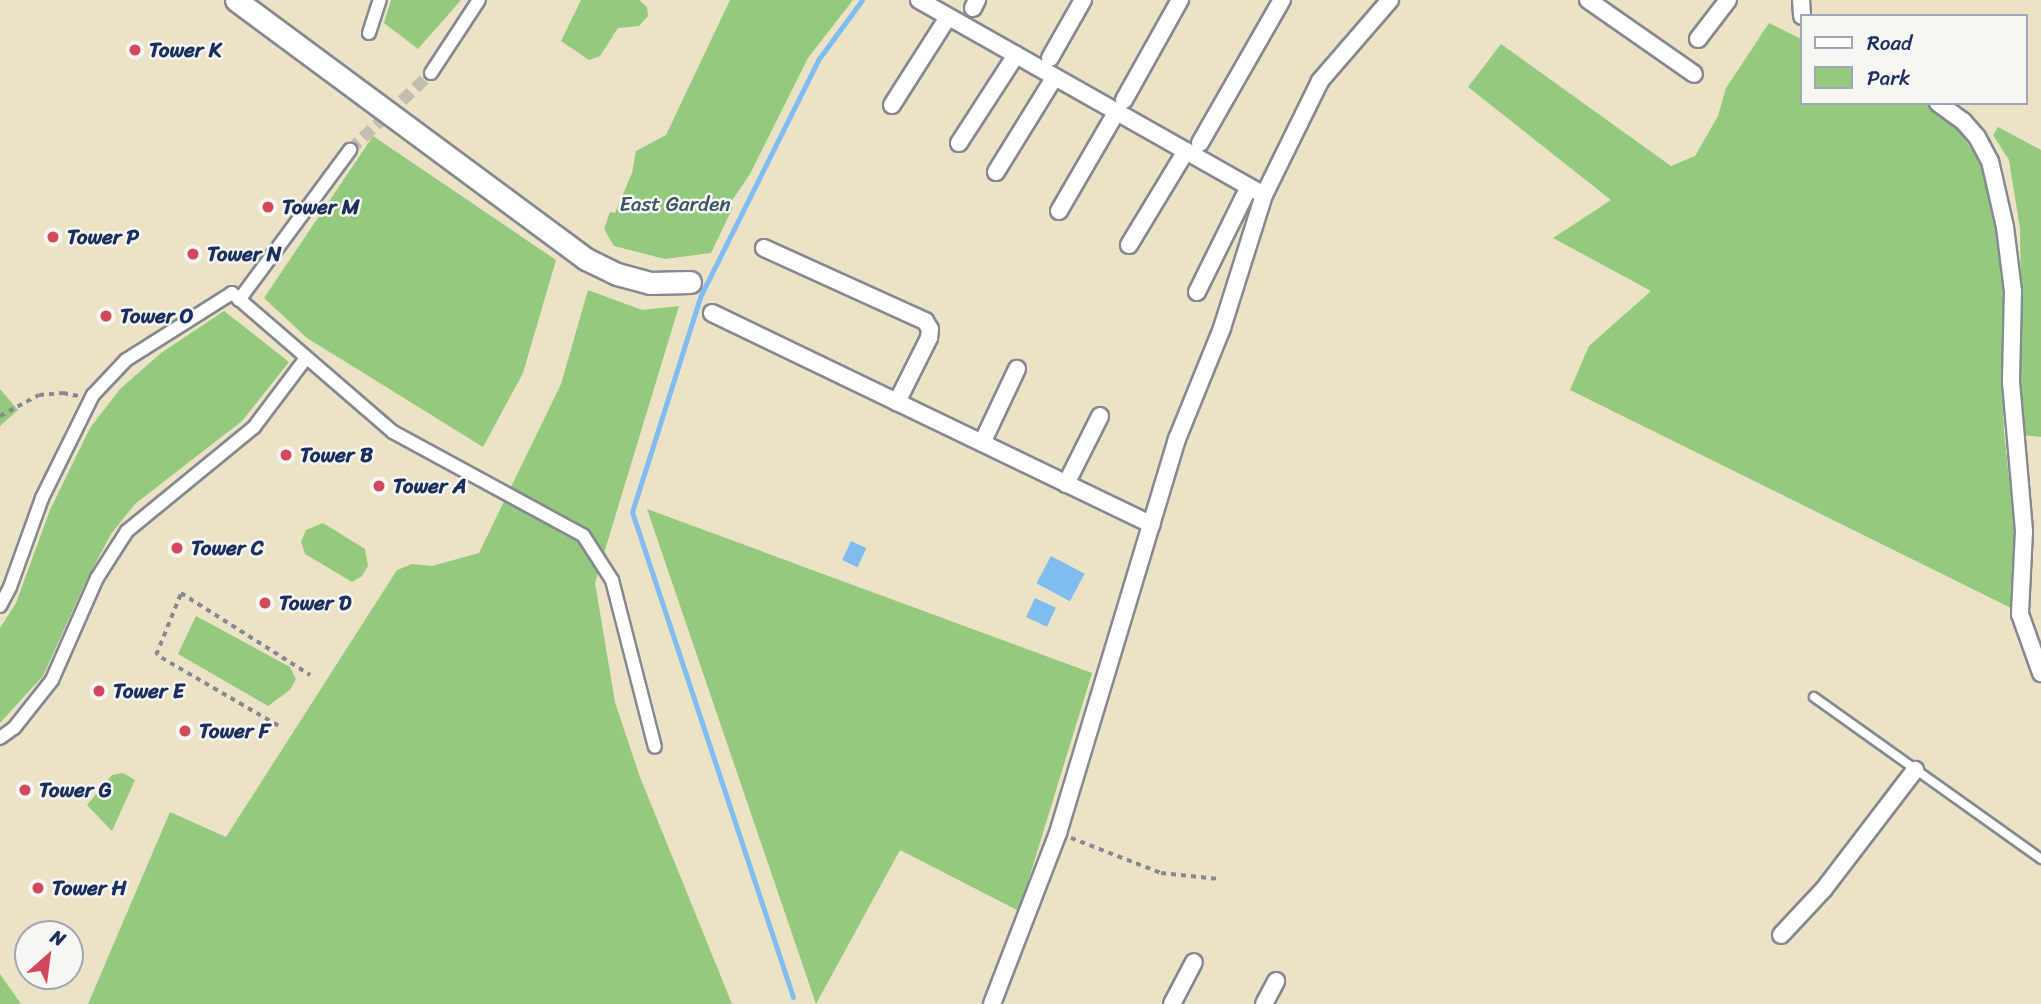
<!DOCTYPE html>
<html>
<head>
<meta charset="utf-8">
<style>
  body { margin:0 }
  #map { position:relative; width:2041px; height:1004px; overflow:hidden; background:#ece3c6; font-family:Sriracha,sans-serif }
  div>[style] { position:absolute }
  .green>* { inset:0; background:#93ca7d }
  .water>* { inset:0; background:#7fbcf2; transform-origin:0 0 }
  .stream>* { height:5px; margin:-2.5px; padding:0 2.5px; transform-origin:2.5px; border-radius:2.5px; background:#7fbcf2 }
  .pedestrian-tunnel>* { height:12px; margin-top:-6px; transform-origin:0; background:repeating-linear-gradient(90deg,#c2bfb1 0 12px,transparent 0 18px) }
  .path>* { height:3.5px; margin-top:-1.75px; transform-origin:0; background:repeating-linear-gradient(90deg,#848992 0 5px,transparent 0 10px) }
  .roads { filter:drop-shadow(2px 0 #848992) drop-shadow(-2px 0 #848992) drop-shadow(0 2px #848992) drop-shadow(0 -2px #848992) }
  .service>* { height:8px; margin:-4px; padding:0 4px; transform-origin:4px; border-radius:4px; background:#fff }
  .pedestrian>* { height:12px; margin:-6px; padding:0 6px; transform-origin:6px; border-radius:6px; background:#fff }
  .minor>* { height:16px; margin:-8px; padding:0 8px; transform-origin:8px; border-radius:8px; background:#fff }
  .tertiary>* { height:21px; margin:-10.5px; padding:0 10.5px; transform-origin:10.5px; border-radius:10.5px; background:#fff }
  .dots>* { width:19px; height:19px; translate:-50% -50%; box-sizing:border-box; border:4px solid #f6f6f2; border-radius:50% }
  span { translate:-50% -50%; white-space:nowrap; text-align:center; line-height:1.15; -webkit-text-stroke:5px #f6f6f2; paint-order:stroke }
  .poi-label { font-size:21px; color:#1b2f5e; font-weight:700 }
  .left { translate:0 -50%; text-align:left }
  .park-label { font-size:21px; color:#395666 }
  .legend { position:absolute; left:1800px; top:14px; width:228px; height:91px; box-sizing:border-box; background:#f6f6f2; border:2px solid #9ea6b7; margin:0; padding:9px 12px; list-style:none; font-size:21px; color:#1b2f5e }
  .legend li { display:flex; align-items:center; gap:14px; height:35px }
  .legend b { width:35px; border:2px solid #9ea6b7 }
  .north { position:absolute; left:14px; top:920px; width:70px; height:70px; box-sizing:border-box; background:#f6f6f2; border:2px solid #9ea6b7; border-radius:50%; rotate:28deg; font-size:19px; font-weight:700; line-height:28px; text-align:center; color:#1b2f5e }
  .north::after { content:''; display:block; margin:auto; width:24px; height:32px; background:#d1495b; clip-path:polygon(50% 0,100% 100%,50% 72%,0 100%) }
</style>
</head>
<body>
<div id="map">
  <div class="green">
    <div style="clip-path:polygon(391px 0,461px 0,418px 49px,384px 23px)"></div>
    <div style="clip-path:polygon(581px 0,639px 0,647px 7px,648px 16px,639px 26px,618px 28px,600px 56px,589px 60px,561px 41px)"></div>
    <div style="clip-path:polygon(730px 0,853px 0,808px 58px,750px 174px,729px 205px,733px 207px,711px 253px,665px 259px,614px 246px,604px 229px,610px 212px,615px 213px,632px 173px,636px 151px,666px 135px)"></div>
    <div style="clip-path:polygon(1769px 23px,1801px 39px,1801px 103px,1925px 103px,1957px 128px,1985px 169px,1992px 187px,2008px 296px,2002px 374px,2004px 432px,2015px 533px,2013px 609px,1570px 390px,1589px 346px,1651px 291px,1553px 238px,1611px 200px,1468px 87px,1501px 44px,1671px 166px,1695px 156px,1718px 116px,1726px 88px)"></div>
    <div style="clip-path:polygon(1998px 127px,2041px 150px,2041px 437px,2022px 435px,2016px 348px,2021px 293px,2020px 229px,2009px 160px,1993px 135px)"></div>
    <div style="clip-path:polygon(373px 136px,556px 260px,523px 373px,483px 447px,307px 338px,264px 298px)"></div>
    <div style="clip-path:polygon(588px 290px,642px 310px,679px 306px,595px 583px,615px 702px,640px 777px,732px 1004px,88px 1004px,170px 812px,226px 837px,397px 570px,412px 564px,432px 566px,479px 553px,561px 384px)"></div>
    <div style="clip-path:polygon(224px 311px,289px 362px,242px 421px,135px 504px,111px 534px,86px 581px,43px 676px,0 723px,0 628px,16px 603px,50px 510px,90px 428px,120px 389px,161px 353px)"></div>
    <div style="clip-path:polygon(0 389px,18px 410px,0 426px)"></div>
    <div style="clip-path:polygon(647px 509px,1092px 673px,1019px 911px,900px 850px,816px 1004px)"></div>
    <div style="clip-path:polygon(323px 523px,365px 549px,368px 566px,362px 576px,352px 582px,305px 554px,301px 542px,306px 530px)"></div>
    <div style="clip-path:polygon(196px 616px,290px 667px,296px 679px,290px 690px,268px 706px,178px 654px)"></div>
    <div style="clip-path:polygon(123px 773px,135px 780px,112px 831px,87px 805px,112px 775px)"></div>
    <div style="clip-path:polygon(0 974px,21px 1004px,0 1004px)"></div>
  </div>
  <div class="water">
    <div style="left:851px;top:541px;width:17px;height:21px;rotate:25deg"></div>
    <div style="left:1051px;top:556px;width:38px;height:31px;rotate:28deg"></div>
    <div style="left:1035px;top:598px;width:23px;height:21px;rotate:25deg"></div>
  </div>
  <div class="stream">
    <div style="left:793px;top:997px;width:511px;rotate:-108.36deg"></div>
    <div style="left:632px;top:512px;width:225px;rotate:-72.4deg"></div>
    <div style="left:700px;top:297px;width:265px;rotate:-63.5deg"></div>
    <div style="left:818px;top:60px;width:74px;rotate:-53.7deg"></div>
  </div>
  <div class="pedestrian-tunnel">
    <div style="left:350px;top:150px;width:112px;rotate:-43.5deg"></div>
  </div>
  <div class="path">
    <div style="left:0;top:416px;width:44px;rotate:-28.3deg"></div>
    <div style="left:39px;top:395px;width:24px;rotate:-5deg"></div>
    <div style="left:63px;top:393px;width:16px;rotate:11deg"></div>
    <div style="left:278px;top:726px;width:141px;rotate:-149.8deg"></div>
    <div style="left:156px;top:655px;width:67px;rotate:-68deg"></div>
    <div style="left:181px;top:593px;width:153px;rotate:32.4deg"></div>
    <div style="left:1071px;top:838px;width:97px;rotate:21.3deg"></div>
    <div style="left:1161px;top:873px;width:58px;rotate:5.9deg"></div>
  </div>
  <div class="roads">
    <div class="service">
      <div style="left:1814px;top:697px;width:279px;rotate:35.5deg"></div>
    </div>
    <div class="pedestrian">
      <div style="left:369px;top:33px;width:35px;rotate:-72deg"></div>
      <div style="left:431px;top:73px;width:87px;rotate:-56.7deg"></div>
      <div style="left:239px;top:300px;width:187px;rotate:-53.5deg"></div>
      <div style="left:0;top:606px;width:21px;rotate:-62deg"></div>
      <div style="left:10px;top:587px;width:95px;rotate:-70.2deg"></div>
      <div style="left:42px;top:498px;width:115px;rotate:-63.7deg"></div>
      <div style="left:93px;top:395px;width:48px;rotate:-46.7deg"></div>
      <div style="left:126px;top:360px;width:125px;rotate:-32.3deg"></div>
      <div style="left:232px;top:293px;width:213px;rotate:40.8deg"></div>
      <div style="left:393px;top:432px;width:216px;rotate:28.5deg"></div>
      <div style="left:583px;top:535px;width:54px;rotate:57.2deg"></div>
      <div style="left:612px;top:580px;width:172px;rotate:75.6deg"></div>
      <div style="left:0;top:738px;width:17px;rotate:-36deg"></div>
      <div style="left:14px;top:728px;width:61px;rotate:-51.6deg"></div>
      <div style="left:52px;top:680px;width:111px;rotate:-66.2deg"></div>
      <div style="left:97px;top:578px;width:56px;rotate:-57.4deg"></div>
      <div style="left:127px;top:531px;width:164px;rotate:-39.3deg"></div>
      <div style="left:254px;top:427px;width:86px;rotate:-53deg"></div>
    </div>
    <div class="minor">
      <div style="left:919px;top:0;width:396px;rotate:29.5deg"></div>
      <div style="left:1588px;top:0;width:129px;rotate:34.9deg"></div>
      <div style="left:1801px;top:0;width:16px;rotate:86deg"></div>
      <div style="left:973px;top:8px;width:9px;rotate:-63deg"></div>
      <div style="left:1698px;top:39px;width:49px;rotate:-52.4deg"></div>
      <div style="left:1050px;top:58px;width:67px;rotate:-60.4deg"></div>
      <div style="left:1124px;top:100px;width:115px;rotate:-60.8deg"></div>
      <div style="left:1938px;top:103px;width:31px;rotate:36deg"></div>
      <div style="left:1963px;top:121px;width:21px;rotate:49deg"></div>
      <div style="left:1977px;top:137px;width:27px;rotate:62deg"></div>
      <div style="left:1990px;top:161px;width:68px;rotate:77.2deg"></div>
      <div style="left:2005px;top:227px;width:64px;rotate:82.9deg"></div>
      <div style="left:2013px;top:291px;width:91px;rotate:91.3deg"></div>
      <div style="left:2011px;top:382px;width:150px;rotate:85deg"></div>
      <div style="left:2024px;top:531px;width:83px;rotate:92.8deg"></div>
      <div style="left:2020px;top:614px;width:63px;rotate:70.4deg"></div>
      <div style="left:892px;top:105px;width:104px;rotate:-57.5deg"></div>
      <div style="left:959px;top:143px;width:105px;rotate:-57.1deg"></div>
      <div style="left:1200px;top:143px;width:165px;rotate:-60.2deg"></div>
      <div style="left:996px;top:172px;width:110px;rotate:-58.3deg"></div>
      <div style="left:1059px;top:211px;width:116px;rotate:-59.9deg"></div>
      <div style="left:1129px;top:245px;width:110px;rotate:-58.8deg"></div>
      <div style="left:764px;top:248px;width:177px;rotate:24.4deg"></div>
      <div style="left:925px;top:321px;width:9px;rotate:58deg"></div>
      <div style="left:930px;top:329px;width:9px;rotate:96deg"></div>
      <div style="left:929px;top:338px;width:72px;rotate:116.6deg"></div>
      <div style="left:1197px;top:292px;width:117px;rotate:-63.7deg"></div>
      <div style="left:712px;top:313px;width:488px;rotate:25.7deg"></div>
      <div style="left:982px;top:443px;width:82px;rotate:-64.7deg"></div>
      <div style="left:1066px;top:484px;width:76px;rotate:-63.4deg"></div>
      <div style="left:1781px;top:935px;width:63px;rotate:-46.9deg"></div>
      <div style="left:1824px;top:889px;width:150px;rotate:-52.6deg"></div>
      <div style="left:992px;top:1004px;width:183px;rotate:-68.9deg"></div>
      <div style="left:1058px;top:833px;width:412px;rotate:-73.2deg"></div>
      <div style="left:1177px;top:439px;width:120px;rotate:-67.9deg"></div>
      <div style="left:1222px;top:328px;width:139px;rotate:-72.5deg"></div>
      <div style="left:1264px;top:195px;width:127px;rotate:-63.8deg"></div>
      <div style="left:1320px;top:81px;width:107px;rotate:-49.2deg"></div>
      <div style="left:1172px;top:1004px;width:47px;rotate:-62.4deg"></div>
      <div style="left:1264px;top:1004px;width:26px;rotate:-62deg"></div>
    </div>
    <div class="tertiary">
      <div style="left:236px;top:0;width:435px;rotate:36.5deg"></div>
      <div style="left:586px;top:259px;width:34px;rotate:26deg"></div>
      <div style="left:617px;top:274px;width:34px;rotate:15deg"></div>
      <div style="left:650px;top:283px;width:40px;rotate:-1.4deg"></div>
    </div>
  </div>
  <div class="dots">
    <div style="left:135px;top:50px;background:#d1495b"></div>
    <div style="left:268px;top:207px;background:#d1495b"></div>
    <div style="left:53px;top:237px;background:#d1495b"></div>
    <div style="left:193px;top:254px;background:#d1495b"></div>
    <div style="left:106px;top:316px;background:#d1495b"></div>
    <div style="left:286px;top:455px;background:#d1495b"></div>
    <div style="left:379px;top:486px;background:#d1495b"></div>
    <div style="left:177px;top:548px;background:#d1495b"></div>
    <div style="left:265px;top:603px;background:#d1495b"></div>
    <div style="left:99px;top:691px;background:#d1495b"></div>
    <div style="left:185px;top:731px;background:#d1495b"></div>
    <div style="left:25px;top:790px;background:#d1495b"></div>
    <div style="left:38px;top:888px;background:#d1495b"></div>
  </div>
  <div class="poi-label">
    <span class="left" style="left:149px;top:50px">Tower K</span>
    <span class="left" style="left:282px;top:207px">Tower M</span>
    <span class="left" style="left:67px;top:237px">Tower P</span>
    <span class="left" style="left:207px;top:254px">Tower N</span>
    <span class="left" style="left:120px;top:316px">Tower O</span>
    <span class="left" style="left:300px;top:455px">Tower B</span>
    <span class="left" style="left:393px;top:486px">Tower A</span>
    <span class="left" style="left:191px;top:548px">Tower C</span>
    <span class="left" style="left:279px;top:603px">Tower D</span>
    <span class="left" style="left:113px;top:691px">Tower E</span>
    <span class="left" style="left:199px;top:731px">Tower F</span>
    <span class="left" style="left:39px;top:790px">Tower G</span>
    <span class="left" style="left:52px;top:888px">Tower H</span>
  </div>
  <div class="park-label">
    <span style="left:675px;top:204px">East Garden</span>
  </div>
  <ul class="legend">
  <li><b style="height:9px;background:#fff"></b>Road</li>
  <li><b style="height:19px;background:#93ca7d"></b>Park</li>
  </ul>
  <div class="north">N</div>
</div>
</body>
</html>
